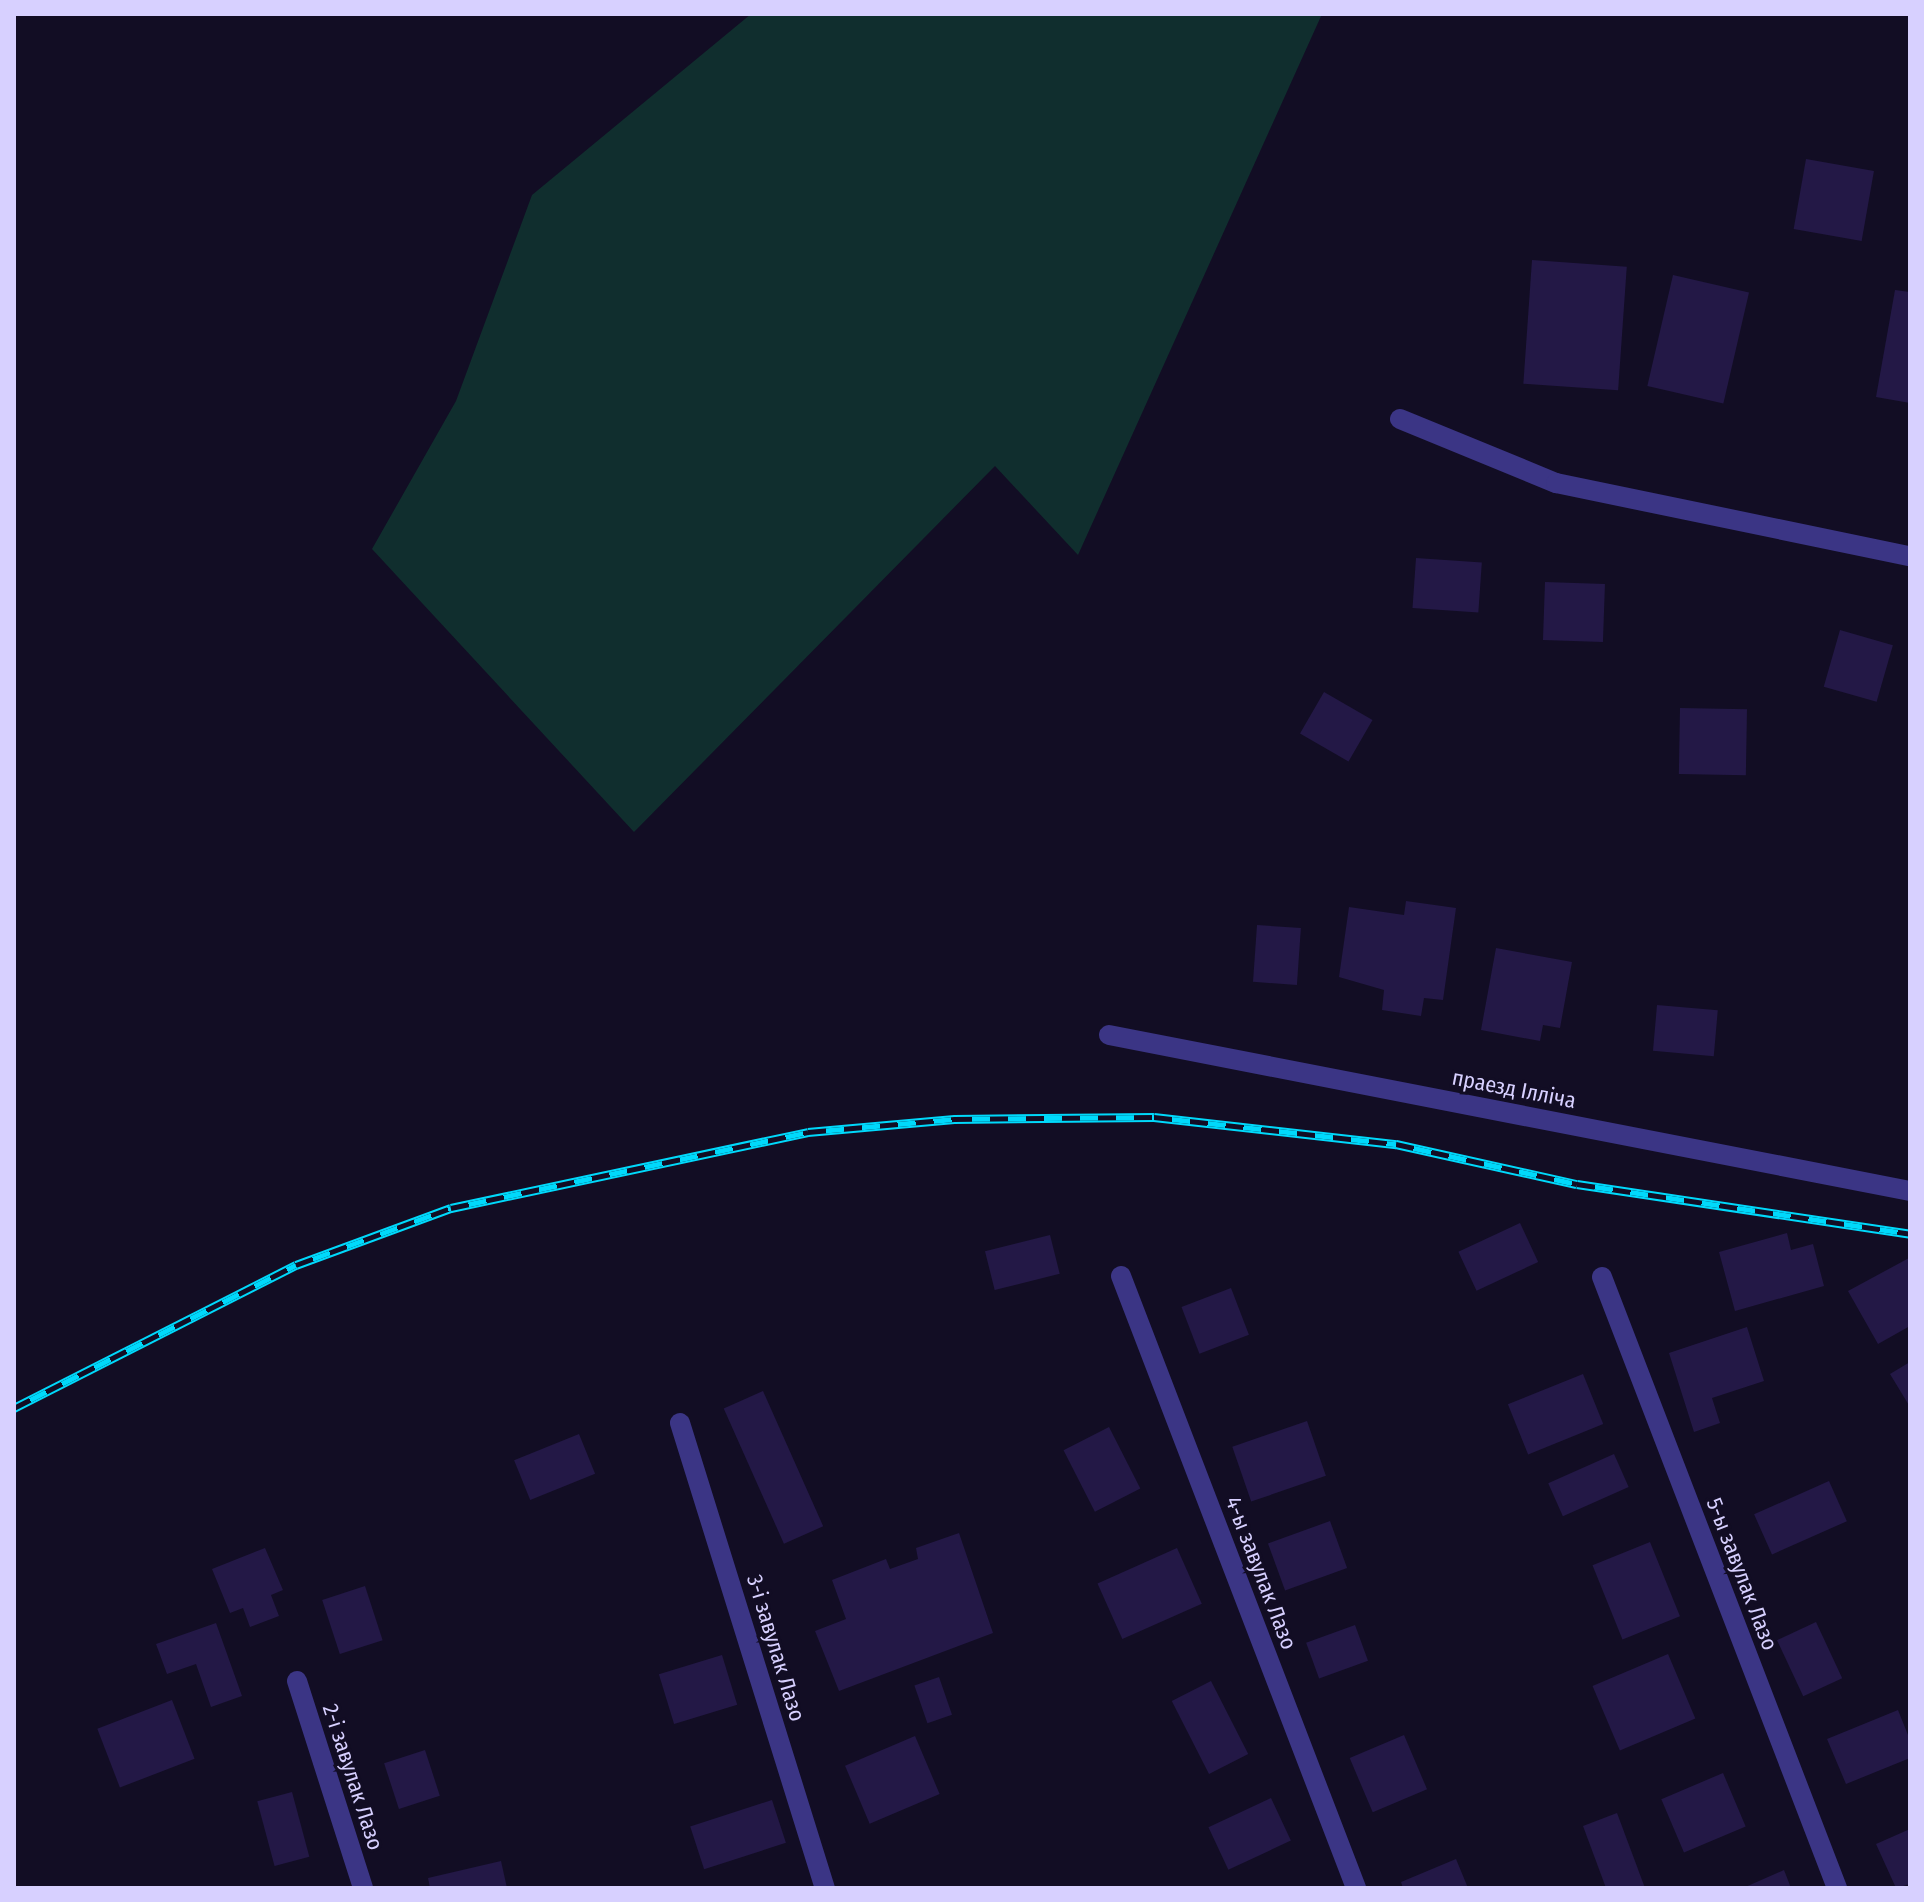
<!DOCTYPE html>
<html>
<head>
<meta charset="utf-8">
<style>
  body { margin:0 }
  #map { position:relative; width:1924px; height:1902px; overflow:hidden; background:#120d24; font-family:"Fira Sans Condensed",sans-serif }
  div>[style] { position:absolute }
  .green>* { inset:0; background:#102e2e }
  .building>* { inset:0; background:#231846; transform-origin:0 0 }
  .street>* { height:20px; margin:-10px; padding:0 10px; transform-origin:10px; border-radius:10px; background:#3b3585 }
  .rail>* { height:9px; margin-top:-4.5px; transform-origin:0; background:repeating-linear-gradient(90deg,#120d24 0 18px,#00d9fb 0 36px); box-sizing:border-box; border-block:2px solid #00d9fb }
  span { translate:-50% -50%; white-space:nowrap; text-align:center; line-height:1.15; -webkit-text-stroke:6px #120d24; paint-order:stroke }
  .street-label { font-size:22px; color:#d7d0ff }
  .frame { position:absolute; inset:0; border:16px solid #d7d0ff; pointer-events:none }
</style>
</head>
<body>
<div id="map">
  <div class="green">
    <div style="clip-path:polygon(751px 14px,1322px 14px,1078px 555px,995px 466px,634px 832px,372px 549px,456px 401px,532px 195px)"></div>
  </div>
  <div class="building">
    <div style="left:1806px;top:159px;width:69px;height:71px;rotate:10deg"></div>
    <div style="left:1532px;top:260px;width:95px;height:124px;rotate:4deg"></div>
    <div style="left:1673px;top:275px;width:78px;height:114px;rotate:13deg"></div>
    <div style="clip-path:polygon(1895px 290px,1910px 292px,1910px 403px,1876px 397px)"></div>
    <div style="left:1416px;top:558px;width:66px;height:50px;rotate:4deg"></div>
    <div style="left:1545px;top:582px;width:60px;height:58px;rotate:2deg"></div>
    <div style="left:1840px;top:630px;width:55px;height:59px;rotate:16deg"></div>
    <div style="left:1324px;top:692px;width:56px;height:48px;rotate:30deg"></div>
    <div style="left:1680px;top:708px;width:67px;height:66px;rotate:1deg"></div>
    <div style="clip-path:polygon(1406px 901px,1456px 908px,1443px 1000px,1424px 998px,1421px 1016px,1382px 1010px,1384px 990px,1339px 977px,1349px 907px,1404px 915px)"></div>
    <div style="left:1257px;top:925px;width:44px;height:57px;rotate:4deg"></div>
    <div style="clip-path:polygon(1496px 948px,1572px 962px,1560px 1028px,1543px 1025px,1540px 1041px,1481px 1030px)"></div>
    <div style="left:1657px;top:1005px;width:61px;height:46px;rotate:5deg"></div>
    <div style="left:1520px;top:1223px;width:43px;height:68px;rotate:65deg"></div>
    <div style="clip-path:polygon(1787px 1233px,1791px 1250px,1813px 1244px,1824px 1286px,1735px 1311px,1719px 1252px)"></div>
    <div style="left:1050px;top:1235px;width:40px;height:67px;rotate:76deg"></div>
    <div style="clip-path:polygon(1909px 1258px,1910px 1326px,1878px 1344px,1848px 1291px)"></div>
    <div style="left:1231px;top:1288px;width:50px;height:53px;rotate:69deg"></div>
    <div style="clip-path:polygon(1747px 1327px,1764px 1381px,1712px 1398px,1720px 1423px,1694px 1432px,1669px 1353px)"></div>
    <div style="clip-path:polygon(1910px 1362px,1910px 1407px,1890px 1374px)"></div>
    <div style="left:1583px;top:1374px;width:54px;height:81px;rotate:68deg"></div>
    <div style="left:763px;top:1391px;width:148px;height:43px;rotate:66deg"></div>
    <div style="left:1307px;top:1421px;width:58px;height:79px;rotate:71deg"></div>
    <div style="left:1109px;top:1427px;width:69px;height:51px;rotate:63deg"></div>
    <div style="left:579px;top:1434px;width:43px;height:70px;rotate:68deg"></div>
    <div style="left:1614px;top:1454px;width:36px;height:72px;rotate:66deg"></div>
    <div style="left:1829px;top:1481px;width:44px;height:82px;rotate:66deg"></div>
    <div style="left:1330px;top:1521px;width:50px;height:66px;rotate:70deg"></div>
    <div style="clip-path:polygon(959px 1533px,993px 1633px,839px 1691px,815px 1631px,846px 1619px,832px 1580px,886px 1559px,890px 1569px,918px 1559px,916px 1548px)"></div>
    <div style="left:1650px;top:1542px;width:80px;height:62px;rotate:68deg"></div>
    <div style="clip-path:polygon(265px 1548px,283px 1590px,271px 1595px,279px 1616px,250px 1627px,243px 1608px,230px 1613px,212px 1569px)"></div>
    <div style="left:1177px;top:1548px;width:61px;height:87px;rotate:66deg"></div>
    <div style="left:365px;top:1586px;width:57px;height:45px;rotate:72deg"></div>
    <div style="left:1816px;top:1622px;width:62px;height:43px;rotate:65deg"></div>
    <div style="clip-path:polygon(216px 1623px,242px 1696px,211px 1707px,196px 1664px,167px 1674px,156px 1644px)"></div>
    <div style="left:1355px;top:1625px;width:38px;height:52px;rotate:70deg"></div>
    <div style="left:1668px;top:1654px;width:70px;height:82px;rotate:67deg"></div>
    <div style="left:722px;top:1655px;width:52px;height:66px;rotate:73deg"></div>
    <div style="left:939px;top:1677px;width:40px;height:26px;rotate:71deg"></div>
    <div style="left:1211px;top:1681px;width:82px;height:44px;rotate:63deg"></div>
    <div style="left:172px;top:1700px;width:63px;height:80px;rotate:69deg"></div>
    <div style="clip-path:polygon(1898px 1710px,1910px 1740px,1910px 1758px,1846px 1784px,1827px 1739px)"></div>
    <div style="left:1404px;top:1735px;width:59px;height:59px;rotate:67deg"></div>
    <div style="left:915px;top:1736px;width:63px;height:76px;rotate:67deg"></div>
    <div style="left:425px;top:1750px;width:48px;height:43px;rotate:72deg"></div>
    <div style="left:1723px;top:1773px;width:58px;height:67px;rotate:67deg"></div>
    <div style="left:292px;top:1792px;width:67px;height:36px;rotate:75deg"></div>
    <div style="left:1271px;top:1798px;width:47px;height:69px;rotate:65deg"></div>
    <div style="left:772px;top:1800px;width:45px;height:86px;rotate:72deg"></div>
    <div style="clip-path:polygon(1617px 1813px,1645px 1888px,1606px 1888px,1583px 1826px)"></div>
    <div style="clip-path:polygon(1910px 1829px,1910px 1884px,1896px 1888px,1876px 1844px)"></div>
    <div style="clip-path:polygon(1456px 1859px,1468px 1888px,1403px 1888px,1401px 1882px)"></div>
    <div style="clip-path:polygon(501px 1861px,507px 1888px,430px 1888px,428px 1878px)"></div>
    <div style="clip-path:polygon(1784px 1870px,1791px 1888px,1743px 1888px)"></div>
  </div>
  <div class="street">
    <div style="left:1400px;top:419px;width:169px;rotate:22.3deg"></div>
    <div style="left:1556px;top:483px;width:361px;rotate:11.7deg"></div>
    <div style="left:1109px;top:1035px;width:816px;rotate:11.02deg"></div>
    <div style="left:1121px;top:1276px;width:656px;rotate:68.99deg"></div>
    <div style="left:1602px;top:1277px;width:655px;rotate:68.96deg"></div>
    <div style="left:680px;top:1423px;width:487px;rotate:72.7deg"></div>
    <div style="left:297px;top:1681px;width:217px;rotate:72.3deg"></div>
  </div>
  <div class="rail">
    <div style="left:14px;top:1408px;width:316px;rotate:-26.9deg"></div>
    <div style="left:296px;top:1265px;width:165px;rotate:-20.2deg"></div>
    <div style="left:451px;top:1208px;width:365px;rotate:-12deg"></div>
    <div style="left:808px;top:1132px;width:147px;rotate:-5.1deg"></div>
    <div style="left:954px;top:1119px;width:200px;rotate:-0.6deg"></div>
    <div style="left:1154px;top:1117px;width:244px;rotate:6.4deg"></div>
    <div style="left:1396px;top:1144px;width:185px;rotate:12.5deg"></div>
    <div style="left:1577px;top:1184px;width:337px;rotate:8.5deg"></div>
  </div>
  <div class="street-label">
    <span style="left:1514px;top:1089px;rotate:11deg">праезд Ілліча</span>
    <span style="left:1261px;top:1573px;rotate:69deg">4-ы завулак Лазо</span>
    <span style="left:1742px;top:1574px;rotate:69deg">5-ы завулак Лазо</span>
    <span style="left:776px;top:1648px;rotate:73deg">3-і завулак Лазо</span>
    <span style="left:353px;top:1777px;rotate:72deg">2-і завулак Лазо</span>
  </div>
  <div class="frame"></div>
</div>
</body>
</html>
